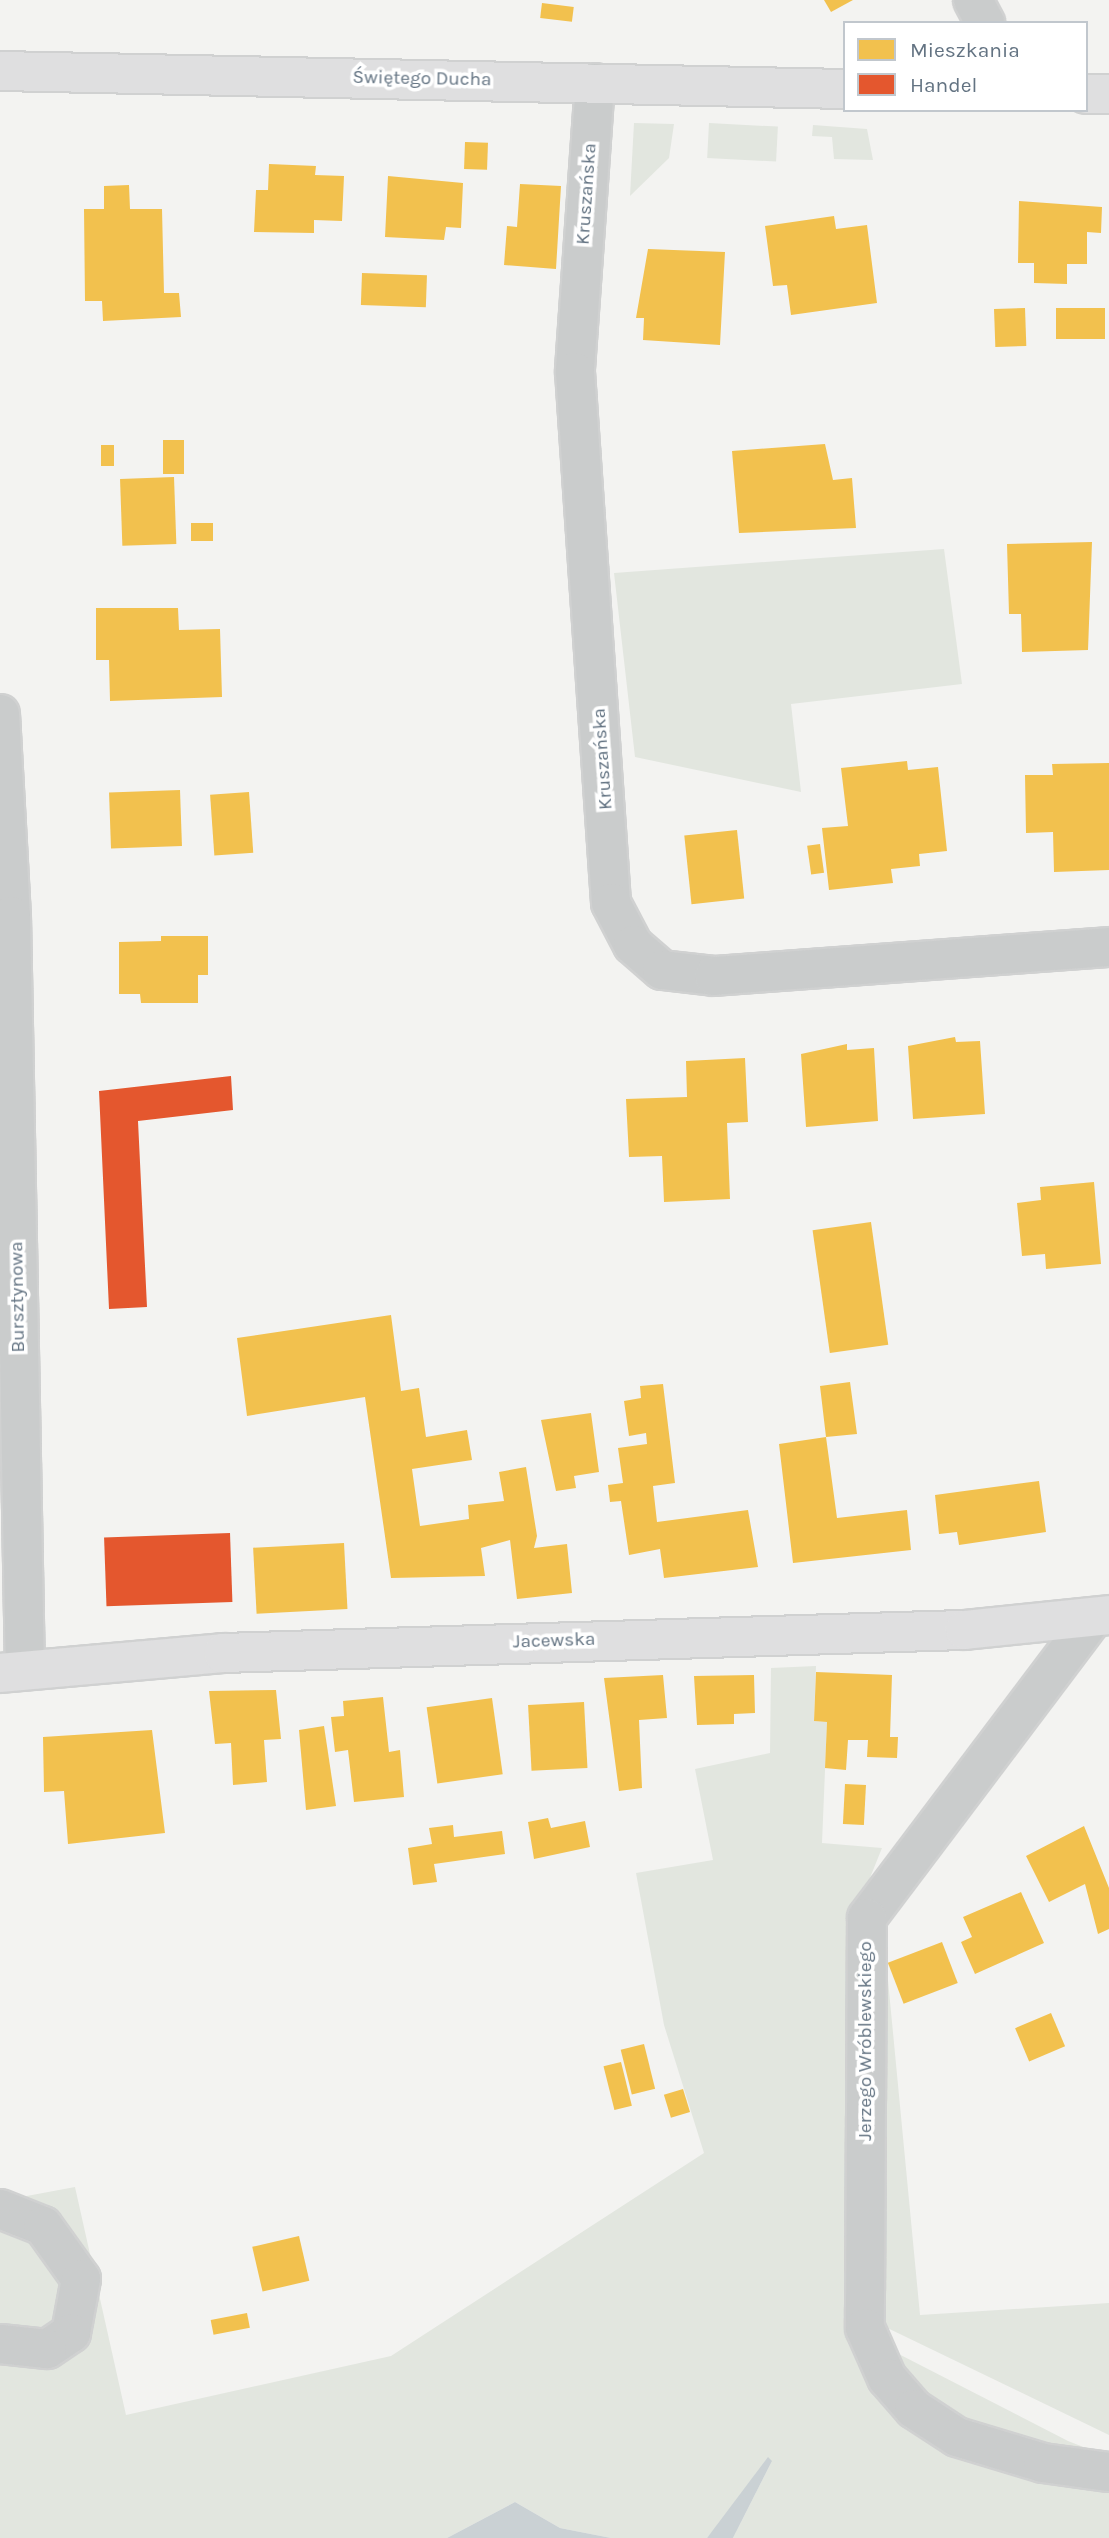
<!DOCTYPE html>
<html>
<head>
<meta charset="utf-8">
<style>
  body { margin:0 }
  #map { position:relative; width:1109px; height:2538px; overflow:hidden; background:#f3f3f1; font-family:Karla,sans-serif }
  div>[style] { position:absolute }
  .green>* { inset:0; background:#e2e6df; transform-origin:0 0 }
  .water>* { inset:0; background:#cad1d4 }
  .homes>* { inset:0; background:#f2c14e; transform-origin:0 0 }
  .shops>* { inset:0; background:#e4572e; transform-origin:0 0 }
  .roads { filter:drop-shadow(2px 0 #d0d1d1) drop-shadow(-2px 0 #d0d1d1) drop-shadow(0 2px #d0d1d1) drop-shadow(0 -2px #d0d1d1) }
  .street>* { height:38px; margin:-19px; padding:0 19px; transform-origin:19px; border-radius:19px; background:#cacccc }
  .secondary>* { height:38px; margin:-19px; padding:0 19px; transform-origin:19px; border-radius:19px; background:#dfdfe0 }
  span { translate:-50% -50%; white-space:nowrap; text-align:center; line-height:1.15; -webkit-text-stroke:7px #fff; paint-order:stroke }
  .street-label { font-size:19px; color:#637382 }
  .legend { position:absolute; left:843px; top:21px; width:245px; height:91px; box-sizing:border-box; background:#fff; border:2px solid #c1c7cd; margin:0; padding:9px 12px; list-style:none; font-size:21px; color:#637382 }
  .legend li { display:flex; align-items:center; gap:14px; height:35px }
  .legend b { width:35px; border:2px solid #c1c7cd }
</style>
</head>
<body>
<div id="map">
  <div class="green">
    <div style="clip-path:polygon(634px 123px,674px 124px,669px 158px,630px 196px)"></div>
    <div style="left:709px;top:123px;width:69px;height:35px;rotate:3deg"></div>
    <div style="clip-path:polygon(813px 125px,867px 129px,873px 160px,834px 159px,832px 137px,812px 136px)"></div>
    <div style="clip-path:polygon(944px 549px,962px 684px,791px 704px,801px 792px,635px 757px,614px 573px)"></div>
    <div style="clip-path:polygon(816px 1666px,814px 1721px,827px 1722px,822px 1843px,882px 1848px,855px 1915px,873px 2389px,1109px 2489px,1109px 2538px,733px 2538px,772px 2461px,707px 2538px,611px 2538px,560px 2528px,515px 2502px,447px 2538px,0 2538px,0 2201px,75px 2187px,126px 2415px,391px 2356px,704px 2153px,664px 2025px,636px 1873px,713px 1860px,695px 1769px,770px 1753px,771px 1668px)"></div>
    <div style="clip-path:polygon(883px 1928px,920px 2315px,1109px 2303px,1109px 2435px,875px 2322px)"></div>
    <div style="clip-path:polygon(887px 2348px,1068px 2441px,1109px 2457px,1054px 2455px,934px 2409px)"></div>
  </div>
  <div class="water">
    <div style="clip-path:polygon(768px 2457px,772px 2461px,733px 2538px,707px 2538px)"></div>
    <div style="clip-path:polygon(515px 2502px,560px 2528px,611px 2538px,447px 2538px)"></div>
  </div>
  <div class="homes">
    <div style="clip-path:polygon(824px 0,853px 0,831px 12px)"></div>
    <div style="left:542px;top:3px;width:32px;height:15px;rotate:7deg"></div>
    <div style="left:465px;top:142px;width:23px;height:27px;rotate:2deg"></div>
    <div style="clip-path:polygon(269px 164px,316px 166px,315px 175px,344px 176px,342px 221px,314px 220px,314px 233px,254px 232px,256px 190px,268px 190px)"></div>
    <div style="clip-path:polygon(388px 176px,463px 183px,461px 228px,446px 227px,444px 240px,385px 237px)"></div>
    <div style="clip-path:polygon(520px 184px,561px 186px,556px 269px,504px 265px,507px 226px,517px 227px)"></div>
    <div style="clip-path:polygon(129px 185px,130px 209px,162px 209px,164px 293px,179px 293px,181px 317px,103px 321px,102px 301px,85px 301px,84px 209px,104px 209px,104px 186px)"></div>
    <div style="clip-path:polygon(1019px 201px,1102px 207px,1101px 233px,1087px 232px,1087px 264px,1067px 264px,1067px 284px,1034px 283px,1034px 263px,1018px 263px)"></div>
    <div style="clip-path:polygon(834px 216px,836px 229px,867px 225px,877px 303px,791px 315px,787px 285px,773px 286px,765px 226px)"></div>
    <div style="clip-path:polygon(648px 249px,725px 252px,720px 345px,643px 340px,644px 318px,636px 318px)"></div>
    <div style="left:362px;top:273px;width:65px;height:32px;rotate:2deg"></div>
    <div style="left:1025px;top:308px;width:38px;height:31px;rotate:88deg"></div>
    <div style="left:1105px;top:308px;width:31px;height:49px;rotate:90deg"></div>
    <div style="left:163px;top:440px;width:21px;height:34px"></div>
    <div style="clip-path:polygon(825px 444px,833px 480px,852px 478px,856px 528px,739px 533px,732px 451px)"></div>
    <div style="left:114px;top:445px;width:21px;height:13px;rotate:90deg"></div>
    <div style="left:174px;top:477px;width:67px;height:54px;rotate:88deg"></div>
    <div style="left:191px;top:523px;width:22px;height:18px"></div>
    <div style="clip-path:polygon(1092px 542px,1088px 650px,1022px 652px,1021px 614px,1009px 614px,1007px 544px)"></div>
    <div style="clip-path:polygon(96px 608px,178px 608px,179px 630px,220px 629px,222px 697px,110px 701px,109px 660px,96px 660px)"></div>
    <div style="clip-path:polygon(907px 761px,908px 770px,938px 767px,947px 851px,919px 854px,920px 866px,891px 869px,893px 883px,829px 890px,822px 828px,848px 826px,841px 768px)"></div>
    <div style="clip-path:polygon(1109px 763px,1109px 870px,1054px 872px,1053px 832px,1026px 833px,1025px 775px,1053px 775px,1052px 764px)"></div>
    <div style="left:180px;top:790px;width:56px;height:71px;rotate:88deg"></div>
    <div style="left:249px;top:792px;width:61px;height:39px;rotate:86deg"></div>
    <div style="left:737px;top:830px;width:69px;height:53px;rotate:84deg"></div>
    <div style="left:820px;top:844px;width:29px;height:13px;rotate:82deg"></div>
    <div style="clip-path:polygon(161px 936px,208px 936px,208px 975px,198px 975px,198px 1003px,141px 1003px,140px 994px,119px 994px,119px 942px,161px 941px)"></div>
    <div style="clip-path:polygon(955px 1037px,956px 1042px,980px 1041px,985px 1114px,913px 1119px,908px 1046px)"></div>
    <div style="clip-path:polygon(847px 1044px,847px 1050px,874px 1048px,878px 1121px,806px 1127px,801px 1054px)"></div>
    <div style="clip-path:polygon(745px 1058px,748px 1122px,727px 1123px,730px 1199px,664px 1202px,662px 1156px,629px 1157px,626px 1099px,687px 1097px,686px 1061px)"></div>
    <div style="clip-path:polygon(1094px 1182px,1101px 1264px,1046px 1269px,1045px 1254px,1022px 1256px,1017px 1203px,1041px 1200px,1040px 1187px)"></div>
    <div style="left:871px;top:1222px;width:124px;height:59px;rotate:82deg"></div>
    <div style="clip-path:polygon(391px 1315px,401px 1391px,419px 1388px,426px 1437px,467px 1430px,472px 1460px,412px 1469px,420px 1526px,469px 1519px,468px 1505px,504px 1501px,499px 1472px,526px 1467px,537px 1536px,534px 1548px,567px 1544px,572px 1593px,517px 1599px,510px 1540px,481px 1548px,485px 1576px,391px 1578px,365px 1397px,247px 1416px,237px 1338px)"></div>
    <div style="clip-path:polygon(850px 1382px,857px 1434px,826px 1437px,837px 1518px,907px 1510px,911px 1550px,793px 1563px,779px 1444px,826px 1437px,820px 1386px)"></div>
    <div style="clip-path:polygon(663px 1384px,675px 1483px,653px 1486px,657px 1522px,748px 1510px,758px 1567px,664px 1578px,660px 1549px,629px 1555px,621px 1501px,610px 1502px,608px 1485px,623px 1483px,618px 1448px,647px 1444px,646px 1433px,629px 1436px,624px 1401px,641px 1398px,640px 1386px)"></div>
    <div style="clip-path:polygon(591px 1413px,599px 1472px,574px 1476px,576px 1488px,556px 1491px,541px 1420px)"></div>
    <div style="clip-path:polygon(1039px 1481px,1046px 1532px,959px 1545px,957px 1532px,939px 1534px,935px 1495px)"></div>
    <div style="left:344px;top:1543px;width:66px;height:91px;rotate:87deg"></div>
    <div style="clip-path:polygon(816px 1672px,892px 1675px,890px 1737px,898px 1737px,897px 1758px,867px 1757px,868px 1740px,848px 1740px,846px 1770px,825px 1768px,827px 1722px,814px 1721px)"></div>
    <div style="clip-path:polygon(663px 1675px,667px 1718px,639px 1720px,642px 1788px,619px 1791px,604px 1678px)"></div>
    <div style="clip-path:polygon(754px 1675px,755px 1713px,734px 1714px,734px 1724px,697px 1725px,694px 1676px)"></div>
    <div style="clip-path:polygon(276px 1690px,281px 1739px,264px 1740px,267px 1782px,233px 1785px,231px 1743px,215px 1744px,209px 1691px)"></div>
    <div style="clip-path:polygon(383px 1697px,389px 1752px,400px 1750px,404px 1797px,354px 1802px,348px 1750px,335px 1752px,331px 1717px,344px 1716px,343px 1701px)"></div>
    <div style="left:492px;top:1698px;width:77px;height:66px;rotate:82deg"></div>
    <div style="left:584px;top:1702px;width:66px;height:56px;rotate:87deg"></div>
    <div style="clip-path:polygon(324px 1726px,336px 1806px,306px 1810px,299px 1730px)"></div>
    <div style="clip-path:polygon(152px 1730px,165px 1833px,68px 1844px,64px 1791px,44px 1792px,43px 1737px)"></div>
    <div style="left:845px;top:1784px;width:21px;height:40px;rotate:3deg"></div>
    <div style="clip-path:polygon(548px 1818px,551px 1828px,585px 1821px,590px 1847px,534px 1859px,528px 1822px)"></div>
    <div style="clip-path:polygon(453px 1825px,454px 1837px,502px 1831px,505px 1854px,434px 1864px,437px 1882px,413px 1885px,408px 1848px,432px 1844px,429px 1828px)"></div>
    <div style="clip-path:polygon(1084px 1826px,1109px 1888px,1109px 1929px,1098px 1934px,1085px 1884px,1049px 1902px,1026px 1856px)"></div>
    <div style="clip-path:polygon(1021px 1892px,1044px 1943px,975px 1974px,961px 1942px,972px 1937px,963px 1917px)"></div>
    <div style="left:942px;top:1942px;width:44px;height:58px;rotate:69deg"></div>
    <div style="left:1051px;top:2013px;width:36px;height:39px;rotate:67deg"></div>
    <div style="left:644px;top:2044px;width:46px;height:24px;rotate:76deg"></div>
    <div style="left:621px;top:2062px;width:45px;height:18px;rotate:76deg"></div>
    <div style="left:683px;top:2089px;width:24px;height:20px;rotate:73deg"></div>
    <div style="left:299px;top:2236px;width:46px;height:48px;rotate:77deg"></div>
    <div style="left:247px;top:2313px;width:15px;height:37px;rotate:79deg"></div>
  </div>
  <div class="shops">
    <div style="clip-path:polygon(231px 1076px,233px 1110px,138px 1121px,147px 1307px,109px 1309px,99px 1091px)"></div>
    <div style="left:230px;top:1533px;width:69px;height:126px;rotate:88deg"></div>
  </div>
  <div class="roads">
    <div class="street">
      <div style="left:973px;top:0;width:26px;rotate:62deg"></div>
      <div style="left:595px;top:83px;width:290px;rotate:94deg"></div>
      <div style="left:575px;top:372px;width:532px;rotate:86.12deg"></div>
      <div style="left:611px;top:903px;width:47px;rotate:62.4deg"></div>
      <div style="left:633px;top:945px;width:38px;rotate:41deg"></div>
      <div style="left:662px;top:970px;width:52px;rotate:6.6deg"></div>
      <div style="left:714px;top:976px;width:396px;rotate:-4.2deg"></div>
      <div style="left:0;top:714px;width:202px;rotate:86.9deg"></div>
      <div style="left:11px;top:916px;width:754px;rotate:88.94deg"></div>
      <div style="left:1092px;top:1619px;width:374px;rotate:127deg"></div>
      <div style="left:867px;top:1918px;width:410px;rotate:90.3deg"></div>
      <div style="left:865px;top:2328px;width:55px;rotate:66.3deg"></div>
      <div style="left:887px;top:2378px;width:41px;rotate:48.9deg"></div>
      <div style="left:914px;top:2409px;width:51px;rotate:33.1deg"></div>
      <div style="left:957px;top:2437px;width:90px;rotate:16.8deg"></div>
      <div style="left:1043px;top:2463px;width:67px;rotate:7.8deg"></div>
      <div style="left:0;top:2209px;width:46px;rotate:21.6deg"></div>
      <div style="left:43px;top:2226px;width:65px;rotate:54.4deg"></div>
      <div style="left:81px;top:2279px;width:55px;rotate:100.5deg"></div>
      <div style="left:71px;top:2333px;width:29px;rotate:146deg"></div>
      <div style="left:47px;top:2349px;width:47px;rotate:-173.9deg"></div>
    </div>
    <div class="secondary">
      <div style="left:0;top:71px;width:845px;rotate:1.22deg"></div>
      <div style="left:1086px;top:94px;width:23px"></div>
      <div style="left:0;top:1673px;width:224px;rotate:-5.1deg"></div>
      <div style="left:223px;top:1653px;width:742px;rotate:-1.78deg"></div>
      <div style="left:965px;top:1630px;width:145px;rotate:-5.9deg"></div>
    </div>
  </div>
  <div class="street-label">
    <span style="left:422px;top:79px;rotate:1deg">Świętego Ducha</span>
    <span style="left:587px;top:194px;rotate:-86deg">Kruszańska</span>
    <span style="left:603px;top:759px;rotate:-94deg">Kruszańska</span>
    <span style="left:18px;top:1297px;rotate:-91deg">Bursztynowa</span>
    <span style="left:554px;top:1641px;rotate:-2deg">Jacewska</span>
    <span style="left:866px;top:2041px;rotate:-90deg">Jerzego Wróblewskiego</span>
  </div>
  <ul class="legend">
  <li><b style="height:19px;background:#f2c14e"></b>Mieszkania</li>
  <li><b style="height:19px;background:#e4572e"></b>Handel</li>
  </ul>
</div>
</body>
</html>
